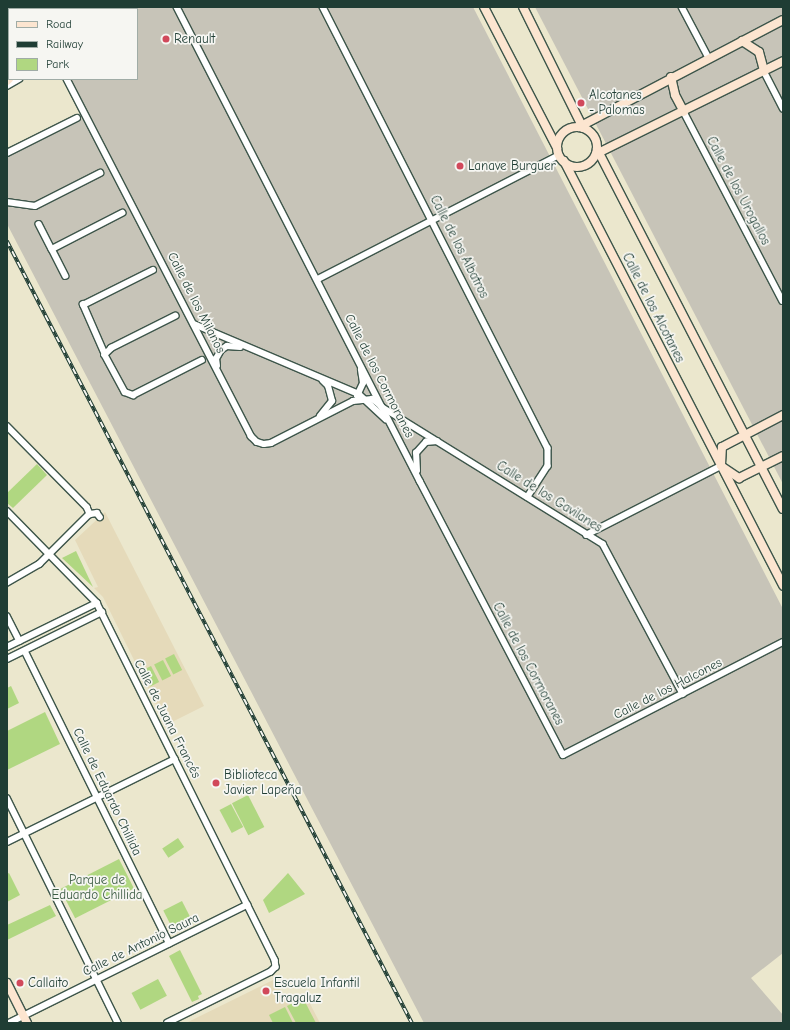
<!DOCTYPE html>
<html>
<head>
<meta charset="utf-8">
<style>
  body { margin:0 }
  #map { position:relative; width:790px; height:1030px; overflow:hidden; background:#ebe7cd; font-family:"Comic Neue",sans-serif }
  div>[style] { position:absolute }
  .built>* { inset:0; background:#e5daba }
  .industrial>* { inset:0; background:#c7c4b8 }
  .green>* { inset:0; background:#b0d781; transform-origin:0 0 }
  .roads { filter:drop-shadow(1px 0 #3e564b) drop-shadow(-1px 0 #3e564b) drop-shadow(0 1px #3e564b) drop-shadow(0 -1px #3e564b) }
  .street>* { height:5.5px; margin:-2.75px; padding:0 2.75px; transform-origin:2.75px; border-radius:2.75px; background:#fff }
  .secondary>* { height:8px; margin:-4px; padding:0 4px; transform-origin:4px; border-radius:4px; background:#fce5d0 }
  .secondary>.ring { margin:-4px; padding:0; box-sizing:content-box; background:none; border:8px solid #fce5d0; border-radius:50% }
  .rail>* { height:3.5px; margin-top:-1.75px; transform-origin:0; background:repeating-linear-gradient(90deg,#f6f6f2 0 6px,#1f3d34 0 12px); box-sizing:border-box; border-block:1px solid #1f3d34 }
  .dots>* { width:11px; height:11px; translate:-50% -50%; box-sizing:border-box; border:2px solid #f6f6f2; border-radius:50% }
  span { translate:-50% -50%; white-space:nowrap; text-align:center; line-height:1.15; -webkit-text-stroke:3.5px #f6f6f2; paint-order:stroke }
  .poi-label { font-size:13px; color:#1f3d34 }
  .left { translate:0 -50%; text-align:left }
  .street-label { font-size:13px; color:#1f3d34 }
  .park-label { font-size:13px; color:#3c5c43 }
  .frame { position:absolute; inset:0; border:8px solid #1f3d34; pointer-events:none }
  .legend { position:absolute; left:8px; top:8px; width:130px; height:72px; box-sizing:border-box; background:#f6f6f2; border:1px solid #a0aca6; margin:0; padding:5px 7px; list-style:none; font-size:12px; color:#1f3d34 }
  .legend li { display:flex; align-items:center; gap:8px; height:20px }
  .legend b { width:20px; border:1px solid #a0aca6 }
</style>
</head>
<body>
<div id="map">
  <div class="built">
    <div style="clip-path:polygon(105px 512px,204px 706px,166px 725px,103px 597px,94px 588px,98px 587px,75px 540px)"></div>
    <div style="clip-path:polygon(275px 979px,287px 1003px,305px 994px,320px 1023px,186px 1023px)"></div>
  </div>
  <div class="industrial">
    <div style="clip-path:polygon(7px 7px,70px 7px,9px 9px,7px 60px)"></div>
    <div style="clip-path:polygon(127px 7px,473px 7px,783px 609px,783px 953px,751px 978px,783px 1015px,783px 1023px,424px 1023px,7px 224px,7px 148px,85px 112px,68px 79px,137px 79px,137px 9px,124px 9px)"></div>
    <div style="clip-path:polygon(535px 7px,783px 7px,783px 484px)"></div>
  </div>
  <div class="green">
    <div style="clip-path:polygon(37px 464px,47px 475px,13px 508px,7px 503px,7px 493px)"></div>
    <div style="clip-path:polygon(76px 551px,93px 587px,62px 558px)"></div>
    <div style="left:174px;top:654px;width:18px;height:10px;rotate:63deg"></div>
    <div style="left:163px;top:660px;width:18px;height:10px;rotate:63deg"></div>
    <div style="left:151px;top:666px;width:18px;height:10px;rotate:63deg"></div>
    <div style="clip-path:polygon(11px 686px,19px 703px,7px 709px,7px 688px)"></div>
    <div style="clip-path:polygon(45px 712px,60px 744px,7px 770px,7px 731px)"></div>
    <div style="left:248px;top:795px;width:36px;height:18px;rotate:63deg"></div>
    <div style="left:231px;top:804px;width:26px;height:13px;rotate:62deg"></div>
    <div style="left:178px;top:838px;width:11px;height:19px;rotate:56deg"></div>
    <div style="left:119px;top:859px;width:33px;height:66px;rotate:63deg"></div>
    <div style="clip-path:polygon(9px 873px,20px 895px,7px 902px,7px 874px)"></div>
    <div style="clip-path:polygon(288px 873px,305px 894px,269px 913px,263px 900px)"></div>
    <div style="left:182px;top:901px;width:25px;height:21px;rotate:63deg"></div>
    <div style="clip-path:polygon(50px 905px,56px 916px,7px 940px,7px 925px)"></div>
    <div style="clip-path:polygon(180px 950px,202px 994px,198px 996px,199px 999px,192px 1002px,169px 956px)"></div>
    <div style="left:158px;top:979px;width:19px;height:30px;rotate:62deg"></div>
    <div style="clip-path:polygon(303px 998px,316px 1023px,296px 1023px,287px 1006px)"></div>
    <div style="clip-path:polygon(285px 1007px,293px 1023px,273px 1023px,269px 1015px)"></div>
  </div>
  <div class="roads">
    <div class="street">
      <div style="left:15px;top:7px;width:3px;rotate:45deg"></div>
      <div style="left:177px;top:7px;width:533px;rotate:62.86deg"></div>
      <div style="left:420px;top:481px;width:309px;rotate:62.4deg"></div>
      <div style="left:563px;top:755px;width:247px;rotate:-27.2deg"></div>
      <div style="left:323px;top:7px;width:495px;rotate:63deg"></div>
      <div style="left:548px;top:448px;width:18px;rotate:90deg"></div>
      <div style="left:548px;top:466px;width:37px;rotate:123deg"></div>
      <div style="left:682px;top:7px;width:58px;rotate:62.1deg"></div>
      <div style="left:67px;top:9px;width:3px;rotate:-45deg"></div>
      <div style="left:110px;top:9px;width:2px;rotate:-63deg"></div>
      <div style="left:119px;top:9px;width:3px;rotate:-45deg"></div>
      <div style="left:7px;top:37px;width:2px;rotate:-27deg"></div>
      <div style="left:764px;top:71px;width:42px;rotate:62.8deg"></div>
      <div style="left:67px;top:79px;width:402px;rotate:62.7deg"></div>
      <div style="left:251px;top:436px;width:8px;rotate:45deg"></div>
      <div style="left:257px;top:442px;width:7px;rotate:16deg"></div>
      <div style="left:264px;top:444px;width:7px;rotate:-8deg"></div>
      <div style="left:271px;top:443px;width:92px;rotate:-27.1deg"></div>
      <div style="left:353px;top:401px;width:19px;rotate:-6deg"></div>
      <div style="left:372px;top:399px;width:6px;rotate:31deg"></div>
      <div style="left:377px;top:402px;width:7px;rotate:45deg"></div>
      <div style="left:382px;top:407px;width:260px;rotate:31.8deg"></div>
      <div style="left:603px;top:544px;width:170px;rotate:61.9deg"></div>
      <div style="left:7px;top:86px;width:14px;rotate:-30deg"></div>
      <div style="left:684px;top:112px;width:213px;rotate:62.4deg"></div>
      <div style="left:7px;top:153px;width:78px;rotate:-26.6deg"></div>
      <div style="left:7px;top:202px;width:28px;rotate:8deg"></div>
      <div style="left:35px;top:206px;width:73px;rotate:-26.9deg"></div>
      <div style="left:39px;top:224px;width:28px;rotate:63deg"></div>
      <div style="left:52px;top:249px;width:79px;rotate:-27.2deg"></div>
      <div style="left:52px;top:249px;width:30px;rotate:63deg"></div>
      <div style="left:318px;top:279px;width:271px;rotate:-27.2deg"></div>
      <div style="left:176px;top:316px;width:72px;rotate:153.4deg"></div>
      <div style="left:112px;top:348px;width:10px;rotate:135deg"></div>
      <div style="left:105px;top:355px;width:42px;rotate:61.6deg"></div>
      <div style="left:125px;top:392px;width:9px;rotate:21deg"></div>
      <div style="left:133px;top:395px;width:77px;rotate:-26.9deg"></div>
      <div style="left:194px;top:324px;width:179px;rotate:23deg"></div>
      <div style="left:359px;top:394px;width:37px;rotate:43deg"></div>
      <div style="left:105px;top:355px;width:55px;rotate:-113.7deg"></div>
      <div style="left:83px;top:305px;width:78px;rotate:-26.6deg"></div>
      <div style="left:217px;top:366px;width:7px;rotate:-98deg"></div>
      <div style="left:216px;top:359px;width:10px;rotate:-61deg"></div>
      <div style="left:221px;top:350px;width:7px;rotate:-34deg"></div>
      <div style="left:227px;top:346px;width:13px;rotate:4deg"></div>
      <div style="left:357px;top:396px;width:14px;rotate:-65deg"></div>
      <div style="left:363px;top:383px;width:13px;rotate:-99deg"></div>
      <div style="left:320px;top:416px;width:19px;rotate:-51deg"></div>
      <div style="left:332px;top:401px;width:16px;rotate:-105deg"></div>
      <div style="left:328px;top:386px;width:7px;rotate:-135deg"></div>
      <div style="left:7px;top:426px;width:114px;rotate:45.4deg"></div>
      <div style="left:87px;top:507px;width:8px;rotate:67deg"></div>
      <div style="left:90px;top:514px;width:71px;rotate:135deg"></div>
      <div style="left:40px;top:564px;width:38px;rotate:150deg"></div>
      <div style="left:417px;top:471px;width:18px;rotate:-93deg"></div>
      <div style="left:416px;top:453px;width:15px;rotate:-48deg"></div>
      <div style="left:426px;top:442px;width:11px;rotate:-5deg"></div>
      <div style="left:7px;top:511px;width:129px;rotate:45.6deg"></div>
      <div style="left:97px;top:603px;width:399px;rotate:63.5deg"></div>
      <div style="left:275px;top:960px;width:7px;rotate:82deg"></div>
      <div style="left:276px;top:967px;width:7px;rotate:135deg"></div>
      <div style="left:271px;top:972px;width:115px;rotate:153.7deg"></div>
      <div style="left:90px;top:514px;width:7px;rotate:-8deg"></div>
      <div style="left:97px;top:513px;width:5px;rotate:53deg"></div>
      <div style="left:586px;top:535px;width:152px;rotate:-27.1deg"></div>
      <div style="left:7px;top:616px;width:28px;rotate:63deg"></div>
      <div style="left:7px;top:647px;width:100px;rotate:-26.1deg"></div>
      <div style="left:25px;top:651px;width:326px;rotate:63.7deg"></div>
      <div style="left:7px;top:659px;width:106px;rotate:-26.3deg"></div>
      <div style="left:7px;top:798px;width:251px;rotate:63.7deg"></div>
      <div style="left:7px;top:842px;width:187px;rotate:-26.3deg"></div>
      <div style="left:9px;top:1023px;width:266px;rotate:-26.4deg"></div>
    </div>
    <div class="secondary">
      <div style="left:484px;top:7px;width:159px;rotate:62.6deg"></div>
      <div style="left:523px;top:7px;width:135px;rotate:63.6deg"></div>
      <div style="left:92px;top:9px;width:4px;rotate:-34deg"></div>
      <div style="left:742px;top:41px;width:20px;rotate:33deg"></div>
      <div style="left:759px;top:52px;width:20px;rotate:75deg"></div>
      <div style="left:671px;top:77px;width:18px;rotate:77deg"></div>
      <div style="left:675px;top:95px;width:19px;rotate:62deg"></div>
      <div style="left:7px;top:81px;width:3px;rotate:-45deg"></div>
      <div style="left:579px;top:127px;width:230px;rotate:-27.7deg"></div>
      <div class="ring" style="left:557px;top:127px;width:32px;height:32px"></div>
      <div style="left:597px;top:149px;width:405px;rotate:62.7deg"></div>
      <div style="left:596px;top:154px;width:209px;rotate:-26.4deg"></div>
      <div style="left:564px;top:161px;width:478px;rotate:62.7deg"></div>
      <div style="left:721px;top:465px;width:18px;rotate:-87deg"></div>
      <div style="left:722px;top:447px;width:69px;rotate:-27.7deg"></div>
      <div style="left:721px;top:466px;width:22px;rotate:34deg"></div>
      <div style="left:739px;top:478px;width:49px;rotate:-26.6deg"></div>
      <div style="left:7px;top:983px;width:45px;rotate:63.4deg"></div>
    </div>
  </div>
  <div class="rail">
    <div style="left:7px;top:241px;width:881px;rotate:62.62deg"></div>
  </div>
  <div class="dots">
    <div style="left:166px;top:39px;background:#d1495b"></div>
    <div style="left:581px;top:103px;background:#d1495b"></div>
    <div style="left:460px;top:166px;background:#d1495b"></div>
    <div style="left:216px;top:783px;background:#d1495b"></div>
    <div style="left:20px;top:983px;background:#d1495b"></div>
    <div style="left:266px;top:991px;background:#d1495b"></div>
  </div>
  <div class="poi-label">
    <span class="left" style="left:174px;top:39px">Renault</span>
    <span class="left" style="left:589px;top:103px">Alcotanes<br>- Palomas</span>
    <span class="left" style="left:468px;top:166px">Lanave Burguer</span>
    <span class="left" style="left:224px;top:783px">Biblioteca<br>Javier Lapeña</span>
    <span class="left" style="left:28px;top:983px">Callaito</span>
    <span class="left" style="left:274px;top:991px">Escuela Infantil<br>Tragaluz</span>
  </div>
  <div class="street-label">
    <span style="left:738px;top:191px;rotate:62deg">Calle de los Urogallos</span>
    <span style="left:459px;top:247px;rotate:63deg">Calle de los Albatros</span>
    <span style="left:196px;top:303px;rotate:63deg">Calle de los Milanos</span>
    <span style="left:653px;top:308px;rotate:63deg">Calle de los Alcotanes</span>
    <span style="left:379px;top:376px;rotate:63deg">Calle de los Cormoranes</span>
    <span style="left:549px;top:497px;rotate:32deg">Calle de los Gavilanes</span>
    <span style="left:528px;top:664px;rotate:62deg">Calle de los Cormoranes</span>
    <span style="left:668px;top:689px;rotate:-27deg">Calle de los Halcones</span>
    <span style="left:167px;top:719px;rotate:63deg">Calle de Juana Francés</span>
    <span style="left:107px;top:792px;rotate:64deg">Calle de Eduardo Chillida</span>
    <span style="left:141px;top:945px;rotate:-26deg">Calle de Antonio Saura</span>
  </div>
  <div class="park-label">
    <span style="left:97px;top:888px">Parque de<br>Eduardo Chillida</span>
  </div>
  <div class="frame"></div>
  <ul class="legend">
  <li><b style="height:5px;background:#fce5d0"></b>Road</li>
  <li><b style="height:5px;background:#1f3d34"></b>Railway</li>
  <li><b style="height:11px;background:#b0d781"></b>Park</li>
  </ul>
</div>
</body>
</html>
